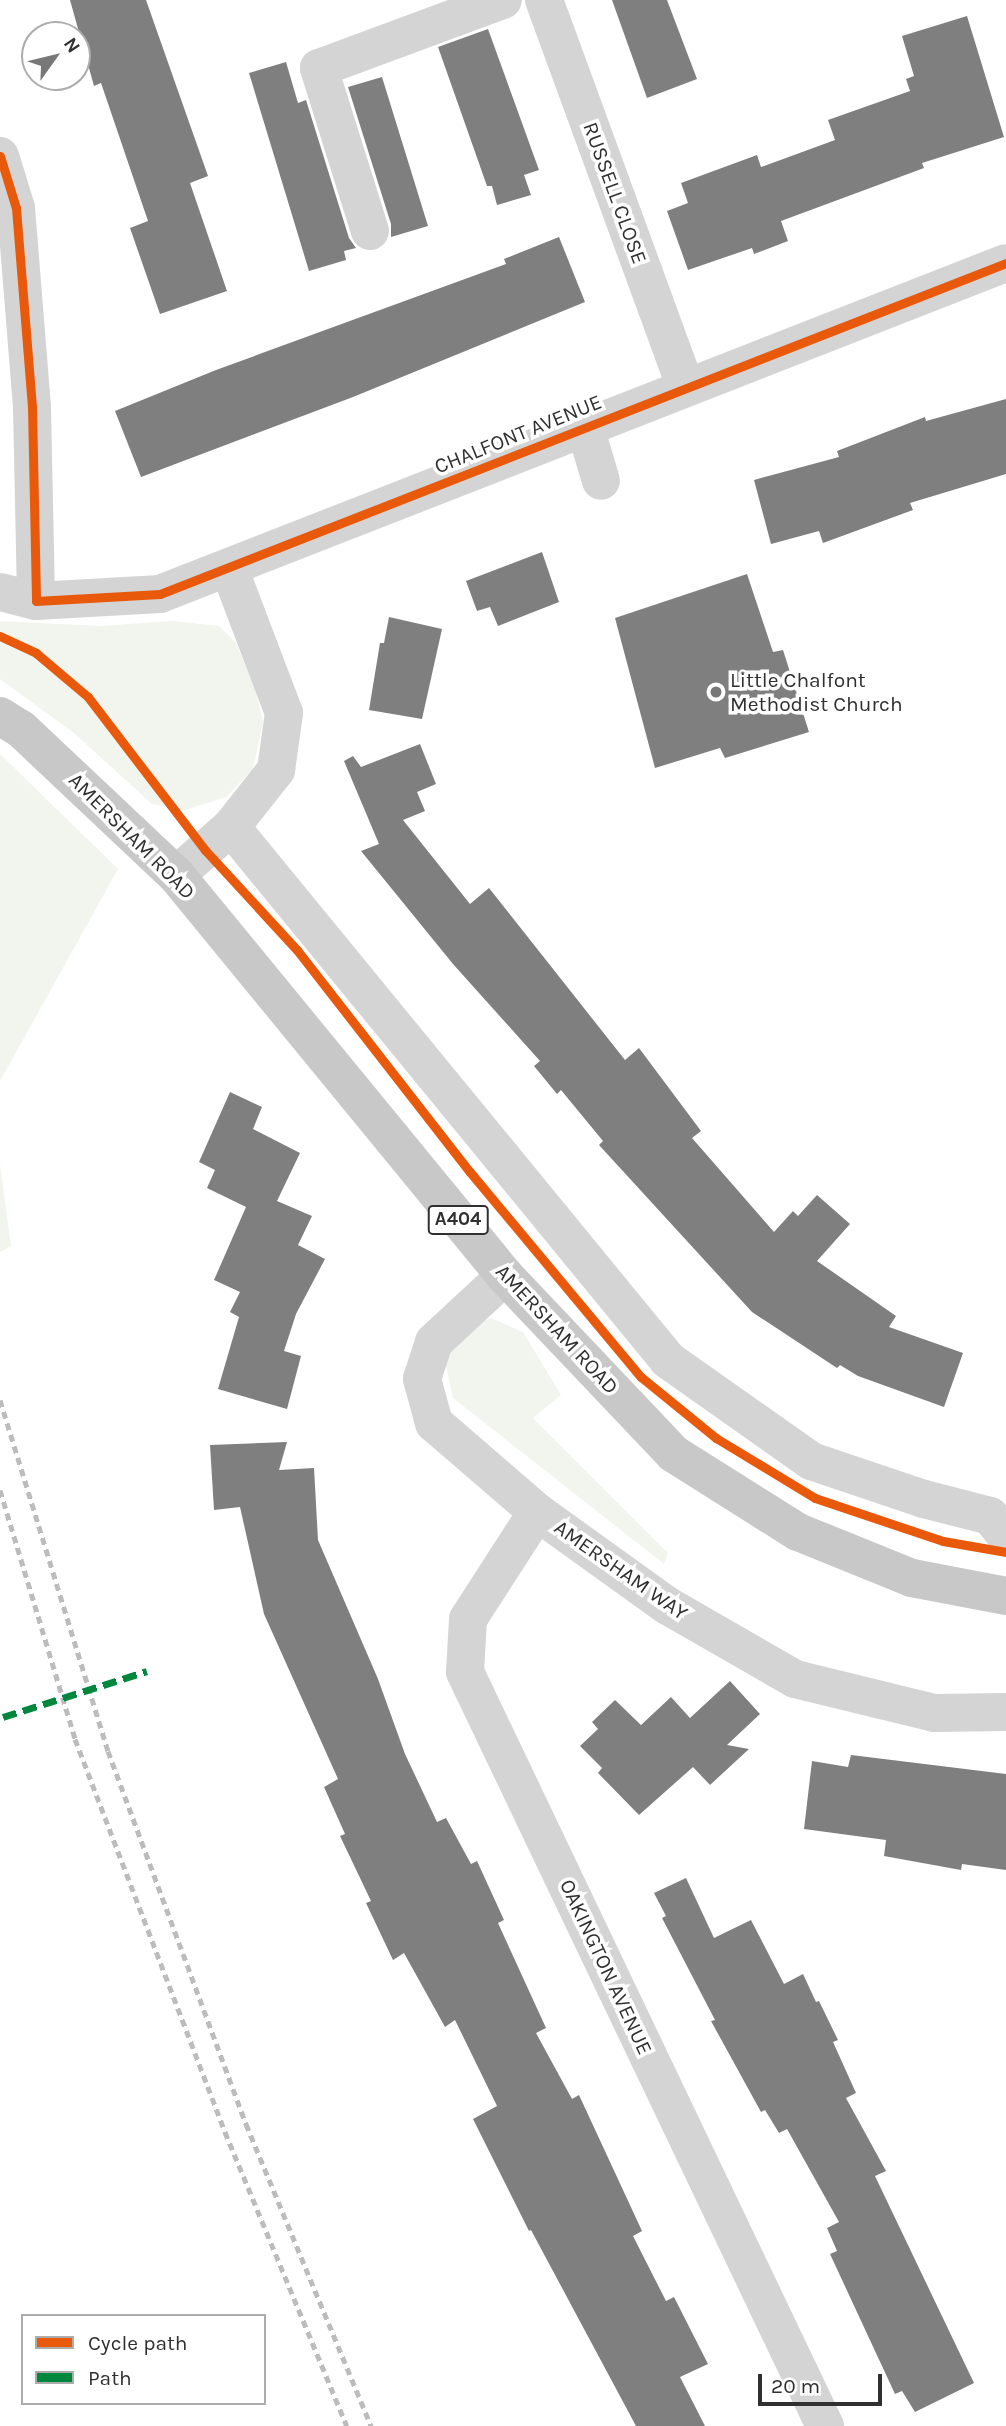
<!DOCTYPE html>
<html>
<head>
<meta charset="utf-8">
<style>
  body { margin:0 }
  #map { position:relative; width:1006px; height:2426px; overflow:hidden; background:#fff; font-family:Karla,sans-serif }
  div>[style] { position:absolute }
  .green>* { inset:0; background:#f1f5ed }
  .building>* { inset:0; background:#7f7f7f }
  .minor>* { height:38px; margin:-19px; padding:0 19px; transform-origin:19px; border-radius:19px; background:#d4d4d4 }
  .major>* { height:38px; margin:-19px; padding:0 19px; transform-origin:19px; border-radius:19px; background:#c8c8c8 }
  .rail>* { height:5px; margin-top:-2.5px; transform-origin:0; background:repeating-linear-gradient(90deg,#bcbcbc 0 7px,transparent 0 12px) }
  .quiet>* { height:7px; margin-top:-3.5px; transform-origin:0; background:repeating-linear-gradient(90deg,#00873e 0 14px,transparent 0 21px) }
  .cycleway>* { height:9px; margin:-4.5px; padding:0 4.5px; transform-origin:4.5px; border-radius:4.5px; background:#e8590c }
  .dots>* { width:19px; height:19px; translate:-50% -50%; box-sizing:border-box; border:4px solid #fff; border-radius:50% }
  span { translate:-50% -50%; white-space:nowrap; text-align:center; line-height:1.15; -webkit-text-stroke:7px #fff; paint-order:stroke }
  .shield-label span { padding:2px 5px; background:#fff; border:2px solid; border-radius:5px; -webkit-text-stroke-width:0 }
  .shield-label { font-size:19px; color:#303030; font-weight:700 }
  .street-label { font-size:21px; color:#303030 }
  .poi-label { font-size:21px; color:#303030 }
  .left { translate:0 -50%; text-align:left }
  .legend { position:absolute; left:21px; top:2314px; width:245px; height:91px; box-sizing:border-box; background:#fff; border:2px solid #acacac; margin:0; padding:9px 12px; list-style:none; font-size:21px; color:#303030 }
  .legend li { display:flex; align-items:center; gap:14px; height:35px }
  .legend b { width:35px; border:2px solid #acacac }
  .north { position:absolute; left:21px; top:21px; width:70px; height:70px; box-sizing:border-box; background:#fff; border:2px solid #acacac; border-radius:50%; rotate:56deg; font-size:19px; font-weight:700; line-height:28px; text-align:center; color:#303030 }
  .north::after { content:''; display:block; margin:auto; width:24px; height:32px; background:#787878; clip-path:polygon(50% 0,100% 100%,50% 72%,0 100%) }
  .scale { position:absolute; left:758px; top:2374px; width:124px; height:32px; box-sizing:border-box; border:4px solid #303030; border-top:0; padding-left:9px; font-size:21px; line-height:24px; white-space:nowrap; color:#303030; -webkit-text-stroke:5px #fff; paint-order:stroke }
</style>
</head>
<body>
<div id="map">
  <div class="green">
    <div style="clip-path:polygon(0 621px,101px 626px,172px 621px,219px 626px,236px 643px,255px 688px,263px 722px,253px 769px,226px 797px,185px 810px,152px 804px,74px 733px,0 679px)"></div>
    <div style="clip-path:polygon(0 754px,118px 869px,0 1081px)"></div>
    <div style="clip-path:polygon(0 1164px,11px 1246px,0 1252px)"></div>
    <div style="clip-path:polygon(491px 1318px,523px 1332px,561px 1395px,533px 1418px,668px 1553px,664px 1564px,453px 1398px,445px 1361px,454px 1335px)"></div>
  </div>
  <div class="building">
    <div style="clip-path:polygon(70px 0,146px 0,208px 176px,190px 183px,227px 291px,160px 314px,130px 228px,148px 221px,101px 83px,94px 86px)"></div>
    <div style="clip-path:polygon(612px 0,667px 0,697px 79px,647px 98px)"></div>
    <div style="clip-path:polygon(967px 16px,1004px 137px,922px 163px,924px 168px,781px 221px,788px 241px,754px 254px,752px 248px,688px 270px,667px 211px,688px 203px,681px 183px,757px 155px,761px 167px,835px 140px,828px 120px,910px 91px,906px 79px,914px 76px,902px 36px)"></div>
    <div style="clip-path:polygon(488px 29px,539px 170px,524px 175px,531px 195px,497px 205px,492px 186px,487px 186px,438px 47px)"></div>
    <div style="clip-path:polygon(286px 62px,298px 103px,306px 100px,349px 238px,356px 248px,344px 251px,346px 260px,309px 271px,249px 73px)"></div>
    <div style="clip-path:polygon(382px 77px,428px 226px,391px 237px,391px 224px,348px 87px)"></div>
    <div style="clip-path:polygon(559px 237px,585px 302px,353px 397px,141px 477px,115px 411px,216px 370px,506px 264px,504px 259px)"></div>
    <div style="clip-path:polygon(1006px 399px,1006px 474px,910px 503px,913px 510px,823px 543px,819px 531px,771px 544px,754px 480px,839px 457px,837px 451px,925px 417px,926px 421px)"></div>
    <div style="clip-path:polygon(542px 552px,559px 602px,498px 626px,490px 607px,477px 611px,466px 581px)"></div>
    <div style="clip-path:polygon(747px 574px,773px 652px,783px 650px,809px 732px,725px 758px,720px 748px,655px 768px,615px 618px)"></div>
    <div style="clip-path:polygon(389px 617px,442px 629px,422px 719px,369px 710px,380px 643px,384px 643px)"></div>
    <div style="clip-path:polygon(420px 744px,436px 784px,417px 792px,425px 811px,403px 820px,470px 904px,489px 888px,625px 1060px,639px 1048px,701px 1131px,692px 1138px,774px 1232px,793px 1211px,798px 1216px,817px 1195px,850px 1224px,817px 1261px,896px 1316px,889px 1327px,963px 1353px,944px 1407px,858px 1376px,840px 1365px,837px 1368px,752px 1312px,599px 1145px,603px 1141px,561px 1090px,557px 1094px,534px 1066px,540px 1061px,453px 964px,361px 851px,379px 844px,344px 761px,353px 756px,361px 767px)"></div>
    <div style="clip-path:polygon(230px 1092px,262px 1107px,253px 1129px,300px 1153px,277px 1201px,312px 1216px,298px 1245px,325px 1259px,296px 1314px,284px 1351px,301px 1356px,287px 1409px,218px 1389px,239px 1317px,230px 1312px,240px 1292px,214px 1280px,246px 1207px,207px 1188px,215px 1170px,199px 1162px)"></div>
    <div style="clip-path:polygon(287px 1442px,279px 1470px,314px 1468px,318px 1540px,378px 1679px,405px 1754px,437px 1822px,446px 1818px,471px 1864px,477px 1861px,504px 1920px,498px 1923px,546px 2028px,536px 2033px,572px 2099px,579px 2095px,642px 2231px,633px 2236px,666px 2301px,674px 2297px,708px 2364px,680px 2377px,705px 2426px,636px 2426px,531px 2230px,529px 2231px,473px 2119px,497px 2106px,455px 2020px,445px 2027px,404px 1953px,393px 1960px,366px 1903px,371px 1901px,340px 1836px,345px 1834px,324px 1787px,338px 1779px,264px 1614px,240px 1507px,214px 1510px,210px 1445px)"></div>
    <div style="clip-path:polygon(730px 1681px,760px 1714px,727px 1745px,749px 1749px,710px 1785px,693px 1767px,639px 1815px,598px 1773px,602px 1768px,580px 1746px,598px 1729px,592px 1722px,615px 1700px,641px 1725px,671px 1697px,690px 1718px)"></div>
    <div style="clip-path:polygon(851px 1755px,1006px 1774px,1006px 1870px,962px 1864px,961px 1870px,884px 1856px,886px 1840px,804px 1829px,812px 1761px,848px 1767px)"></div>
    <div style="clip-path:polygon(686px 1878px,714px 1938px,751px 1920px,784px 1984px,803px 1974px,816px 2002px,819px 2001px,838px 2040px,833px 2042px,856px 2093px,846px 2098px,886px 2171px,875px 2176px,974px 2383px,915px 2412px,902px 2391px,895px 2394px,830px 2254px,837px 2251px,827px 2228px,839px 2222px,787px 2129px,779px 2133px,765px 2110px,761px 2112px,711px 2021px,715px 2020px,662px 1918px,666px 1916px,654px 1893px)"></div>
  </div>
  <div class="minor">
    <div style="left:544px;top:0;width:412px;rotate:69.9deg"></div>
    <div style="left:0;top:156px;width:54px;rotate:72.9deg"></div>
    <div style="left:16px;top:208px;width:200px;rotate:85.4deg"></div>
    <div style="left:32px;top:407px;width:194px;rotate:88.8deg"></div>
    <div style="left:370px;top:231px;width:171px;rotate:-107.4deg"></div>
    <div style="left:319px;top:68px;width:196px;rotate:-20.3deg"></div>
    <div style="left:585px;top:427px;width:56px;rotate:73.5deg"></div>
    <div style="left:0;top:592px;width:37px;rotate:14deg"></div>
    <div style="left:36px;top:601px;width:124px;rotate:-3.2deg"></div>
    <div style="left:160px;top:594px;width:908px;rotate:-21.37deg"></div>
    <div style="left:231px;top:827px;width:689px;rotate:50.65deg"></div>
    <div style="left:668px;top:1360px;width:175px;rotate:35.2deg"></div>
    <div style="left:811px;top:1461px;width:119px;rotate:18.6deg"></div>
    <div style="left:924px;top:1499px;width:68px;rotate:14.4deg"></div>
    <div style="left:990px;top:1516px;width:26px;rotate:51deg"></div>
    <div style="left:176px;top:875px;width:73px;rotate:-41.1deg"></div>
    <div style="left:231px;top:827px;width:73px;rotate:-51.7deg"></div>
    <div style="left:276px;top:770px;width:58px;rotate:-82deg"></div>
    <div style="left:284px;top:713px;width:155px;rotate:-110.8deg"></div>
    <div style="left:505px;top:1276px;width:97px;rotate:137.1deg"></div>
    <div style="left:434px;top:1342px;width:39px;rotate:108deg"></div>
    <div style="left:422px;top:1379px;width:46px;rotate:74.7deg"></div>
    <div style="left:434px;top:1423px;width:136px;rotate:40.8deg"></div>
    <div style="left:537px;top:1512px;width:161px;rotate:35.7deg"></div>
    <div style="left:668px;top:1606px;width:146px;rotate:29.9deg"></div>
    <div style="left:795px;top:1679px;width:144px;rotate:13.7deg"></div>
    <div style="left:935px;top:1713px;width:71px;rotate:-0.8deg"></div>
    <div style="left:537px;top:1512px;width:127px;rotate:122.8deg"></div>
    <div style="left:468px;top:1619px;width:53px;rotate:93.2deg"></div>
    <div style="left:465px;top:1672px;width:836px;rotate:64.48deg"></div>
  </div>
  <div class="major">
    <div style="left:0;top:716px;width:25px;rotate:32deg"></div>
    <div style="left:21px;top:729px;width:213px;rotate:43.3deg"></div>
    <div style="left:176px;top:875px;width:519px;rotate:50.63deg"></div>
    <div style="left:505px;top:1276px;width:245px;rotate:46.5deg"></div>
    <div style="left:674px;top:1454px;width:146px;rotate:32.2deg"></div>
    <div style="left:798px;top:1532px;width:123px;rotate:22deg"></div>
    <div style="left:912px;top:1578px;width:96px;rotate:10.8deg"></div>
  </div>
  <div class="rail">
    <div style="left:0;top:1400px;width:367px;rotate:72.9deg"></div>
    <div style="left:108px;top:1751px;width:398px;rotate:69.7deg"></div>
    <div style="left:246px;top:2124px;width:327px;rotate:67.5deg"></div>
    <div style="left:0;top:1490px;width:260px;rotate:73.2deg"></div>
    <div style="left:75px;top:1739px;width:421px;rotate:69.1deg"></div>
    <div style="left:225px;top:2132px;width:318px;rotate:67.5deg"></div>
  </div>
  <div class="quiet">
    <div style="left:3px;top:1717px;width:151px;rotate:-17.7deg"></div>
  </div>
  <div class="cycleway">
    <div style="left:0;top:156px;width:54px;rotate:72.9deg"></div>
    <div style="left:16px;top:208px;width:200px;rotate:85.4deg"></div>
    <div style="left:32px;top:407px;width:194px;rotate:88.8deg"></div>
    <div style="left:36px;top:601px;width:124px;rotate:-3.2deg"></div>
    <div style="left:160px;top:594px;width:908px;rotate:-21.37deg"></div>
    <div style="left:0;top:636px;width:40px;rotate:25deg"></div>
    <div style="left:36px;top:653px;width:68px;rotate:40.2deg"></div>
    <div style="left:88px;top:697px;width:193px;rotate:52.6deg"></div>
    <div style="left:205px;top:850px;width:136px;rotate:47.4deg"></div>
    <div style="left:297px;top:950px;width:281px;rotate:52.1deg"></div>
    <div style="left:470px;top:1172px;width:267px;rotate:50.2deg"></div>
    <div style="left:641px;top:1377px;width:97px;rotate:39.1deg"></div>
    <div style="left:716px;top:1438px;width:116px;rotate:31.2deg"></div>
    <div style="left:815px;top:1498px;width:135px;rotate:18.6deg"></div>
    <div style="left:943px;top:1541px;width:64px;rotate:9.9deg"></div>
  </div>
  <div class="dots">
    <div style="left:716px;top:692px;background:#787878"></div>
  </div>
  <div class="shield-label">
    <span style="left:458px;top:1220px">A404</span>
  </div>
  <div class="street-label">
    <span style="left:615px;top:193px;rotate:70deg">RUSSELL CLOSE</span>
    <span style="left:518px;top:434px;rotate:-22deg">CHALFONT AVENUE</span>
    <span style="left:132px;top:836px;rotate:45deg">AMERSHAM ROAD</span>
    <span style="left:557px;top:1329px;rotate:47deg">AMERSHAM ROAD</span>
    <span style="left:621px;top:1570px;rotate:35deg">AMERSHAM WAY</span>
    <span style="left:606px;top:1967px;rotate:65deg">OAKINGTON AVENUE</span>
  </div>
  <div class="poi-label">
    <span class="left" style="left:730px;top:692px">Little Chalfont<br>Methodist Church</span>
  </div>
  <ul class="legend">
  <li><b style="height:9px;background:#e8590c"></b>Cycle path</li>
  <li><b style="height:9px;background:#00873e"></b>Path</li>
  </ul>
  <div class="north">N</div>
  <div class="scale">20 m</div>
</div>
</body>
</html>
